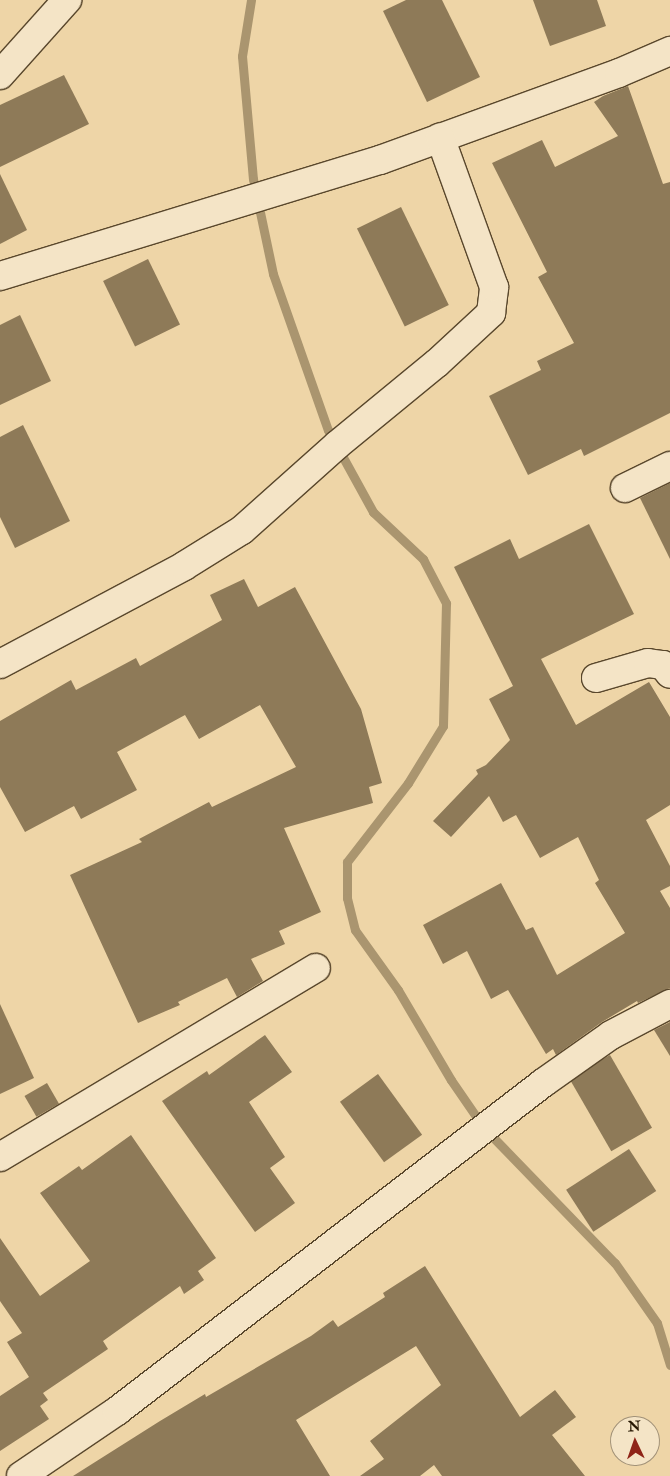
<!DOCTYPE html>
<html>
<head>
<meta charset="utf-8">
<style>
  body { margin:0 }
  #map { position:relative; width:670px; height:1476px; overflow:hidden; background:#eed5a7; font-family:"IM FELL Double Pica",serif }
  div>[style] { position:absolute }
  .stream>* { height:9px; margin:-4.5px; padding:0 4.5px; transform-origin:4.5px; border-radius:4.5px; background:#aa956f }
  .building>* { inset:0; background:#8e7a58; transform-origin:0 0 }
  .roads { filter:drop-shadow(1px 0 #59472c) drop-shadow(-1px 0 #59472c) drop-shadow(0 1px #59472c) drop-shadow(0 -1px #59472c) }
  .minor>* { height:28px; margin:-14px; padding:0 14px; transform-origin:14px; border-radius:14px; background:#f4e4c6 }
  span { translate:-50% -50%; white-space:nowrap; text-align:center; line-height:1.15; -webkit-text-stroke:4px #f4e4c6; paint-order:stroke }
  .north { position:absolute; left:610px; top:1416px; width:50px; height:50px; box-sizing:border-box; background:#f4e4c6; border:1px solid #a29278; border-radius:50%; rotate:357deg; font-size:14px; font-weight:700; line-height:20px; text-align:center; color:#271803 }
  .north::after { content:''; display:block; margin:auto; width:18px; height:22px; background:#8f2418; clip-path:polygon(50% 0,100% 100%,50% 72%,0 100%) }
</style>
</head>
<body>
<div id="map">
  <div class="stream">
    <div style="left:251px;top:0;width:57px;rotate:99.1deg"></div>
    <div style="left:242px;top:56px;width:123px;rotate:84.9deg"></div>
    <div style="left:253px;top:179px;width:97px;rotate:78.1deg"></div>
    <div style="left:273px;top:274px;width:165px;rotate:70.6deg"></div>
    <div style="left:328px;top:430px;width:94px;rotate:61.2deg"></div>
    <div style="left:373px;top:512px;width:69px;rotate:43.2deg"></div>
    <div style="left:423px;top:559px;width:50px;rotate:62.4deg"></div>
    <div style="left:446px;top:603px;width:123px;rotate:91.4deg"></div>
    <div style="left:443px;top:726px;width:67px;rotate:121.6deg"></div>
    <div style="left:408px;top:783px;width:100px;rotate:127.7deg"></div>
    <div style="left:347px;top:862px;width:36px;rotate:90deg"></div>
    <div style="left:347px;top:898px;width:33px;rotate:76deg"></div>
    <div style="left:355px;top:930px;width:74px;rotate:54.4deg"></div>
    <div style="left:398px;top:990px;width:104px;rotate:59.5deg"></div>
    <div style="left:451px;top:1080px;width:58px;rotate:55.5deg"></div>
    <div style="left:484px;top:1128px;width:188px;rotate:45.9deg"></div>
    <div style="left:615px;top:1263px;width:73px;rotate:55deg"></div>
    <div style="left:657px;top:1323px;width:44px;rotate:72.8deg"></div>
  </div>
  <div class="building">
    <div style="clip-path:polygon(406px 0,442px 0,480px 77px,427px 102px,383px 11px)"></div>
    <div style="clip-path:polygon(533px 0,597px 0,606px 26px,550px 46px)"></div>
    <div style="clip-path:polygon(64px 75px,89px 124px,0 167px,0 105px)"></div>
    <div style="clip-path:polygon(628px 86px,663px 184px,670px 182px,670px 413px,584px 456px,581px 449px,528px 475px,489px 396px,541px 370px,537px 361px,574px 343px,538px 277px,547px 272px,492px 163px,542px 140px,555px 167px,618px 136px,594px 102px,603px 96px)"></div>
    <div style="clip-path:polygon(0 174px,27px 230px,0 244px)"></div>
    <div style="left:401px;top:207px;width:109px;height:49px;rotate:64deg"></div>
    <div style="left:148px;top:259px;width:73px;height:50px;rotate:64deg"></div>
    <div style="clip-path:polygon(20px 315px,51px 381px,0 405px,0 325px)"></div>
    <div style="clip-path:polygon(23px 425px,70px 521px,15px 548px,0 517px,0 437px)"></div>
    <div style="clip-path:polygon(670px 483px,670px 559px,640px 498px)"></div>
    <div style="clip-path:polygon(589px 524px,634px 614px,541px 659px,576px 725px,649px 682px,670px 717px,670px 805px,646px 820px,670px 866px,670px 886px,660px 891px,670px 908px,670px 988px,638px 1003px,637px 1001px,602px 1022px,556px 1055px,553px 1049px,546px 1054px,508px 990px,491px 999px,467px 951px,443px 964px,423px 925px,501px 883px,526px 930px,533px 927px,557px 975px,625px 933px,595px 883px,599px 880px,578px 837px,540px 858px,516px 815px,503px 822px,489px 796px,451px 837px,433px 821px,478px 774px,476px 770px,486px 765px,510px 740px,489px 699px,513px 686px,454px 567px,510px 539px,519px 559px)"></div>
    <div style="clip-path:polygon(244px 579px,258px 607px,295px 587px,361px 709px,382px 783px,369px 787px,373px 803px,284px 828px,321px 912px,279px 931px,285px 944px,251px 959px,263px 981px,237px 997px,227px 978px,178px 1002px,180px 1005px,138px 1023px,70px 875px,142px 842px,139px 839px,209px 802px,212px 807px,296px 767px,260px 705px,199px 739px,185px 715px,117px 752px,137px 790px,81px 819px,74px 806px,25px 832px,0 787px,0 721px,71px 680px,76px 690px,136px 658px,140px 666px,222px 620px,210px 595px)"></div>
    <div style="clip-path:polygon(0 1004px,34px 1078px,0 1094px)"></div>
    <div style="clip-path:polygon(670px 1022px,670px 1056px,654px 1030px)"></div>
    <div style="clip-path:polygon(265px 1035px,292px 1072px,249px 1102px,285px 1157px,270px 1168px,295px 1203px,255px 1232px,162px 1101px,207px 1071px,209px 1075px)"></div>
    <div style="left:610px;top:1055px;width:84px;height:47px;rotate:60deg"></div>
    <div style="left:378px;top:1074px;width:75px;height:47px;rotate:54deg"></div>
    <div style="left:47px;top:1083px;width:24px;height:26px;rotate:60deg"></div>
    <div style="clip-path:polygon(131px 1135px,216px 1258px,198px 1271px,204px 1280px,184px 1294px,180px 1286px,103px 1341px,108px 1349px,43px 1393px,48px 1400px,40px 1406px,49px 1419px,0 1451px,0 1396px,29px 1377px,7px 1342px,22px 1333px,0 1301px,0 1238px,40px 1296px,90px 1261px,40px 1193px,79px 1166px,82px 1170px)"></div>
    <div style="left:629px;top:1149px;width:50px;height:75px;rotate:57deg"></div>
    <div style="clip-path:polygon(425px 1266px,520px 1417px,555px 1390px,576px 1417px,552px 1435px,585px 1476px,442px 1476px,434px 1465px,420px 1476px,360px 1476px,384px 1459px,370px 1441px,441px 1385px,416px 1346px,296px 1420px,330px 1476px,73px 1476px,160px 1421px,205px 1394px,206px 1397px,311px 1336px,333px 1320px,338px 1327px,385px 1297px,383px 1293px)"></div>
  </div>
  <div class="roads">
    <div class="minor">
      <div style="left:0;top:75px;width:101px;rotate:-48.2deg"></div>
      <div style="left:0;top:276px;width:397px;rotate:-17deg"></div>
      <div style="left:380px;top:160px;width:254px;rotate:-20deg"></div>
      <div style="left:619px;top:73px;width:56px;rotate:-23.3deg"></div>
      <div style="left:625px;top:488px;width:50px;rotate:-26.1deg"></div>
      <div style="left:0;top:664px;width:208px;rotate:-28deg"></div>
      <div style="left:184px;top:566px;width:68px;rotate:-31.8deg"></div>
      <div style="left:242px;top:530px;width:127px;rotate:-41.8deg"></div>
      <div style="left:337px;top:445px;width:129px;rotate:-39.4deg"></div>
      <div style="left:437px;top:363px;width:74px;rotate:-42.8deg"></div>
      <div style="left:491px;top:313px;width:26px;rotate:-83deg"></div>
      <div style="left:494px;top:287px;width:159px;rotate:-109.8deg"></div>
      <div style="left:596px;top:678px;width:54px;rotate:-16.1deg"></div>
      <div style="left:648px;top:663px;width:15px;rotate:8deg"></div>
      <div style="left:663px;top:665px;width:11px;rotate:52deg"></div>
      <div style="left:0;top:1157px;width:368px;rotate:-30.9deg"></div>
      <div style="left:21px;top:1476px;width:116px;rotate:-34.1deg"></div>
      <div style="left:117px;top:1411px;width:538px;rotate:-37.59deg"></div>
      <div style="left:543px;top:1083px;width:83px;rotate:-35.2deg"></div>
      <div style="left:611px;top:1035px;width:67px;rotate:-27.7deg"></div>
    </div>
  </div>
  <div class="north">N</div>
</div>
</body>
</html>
